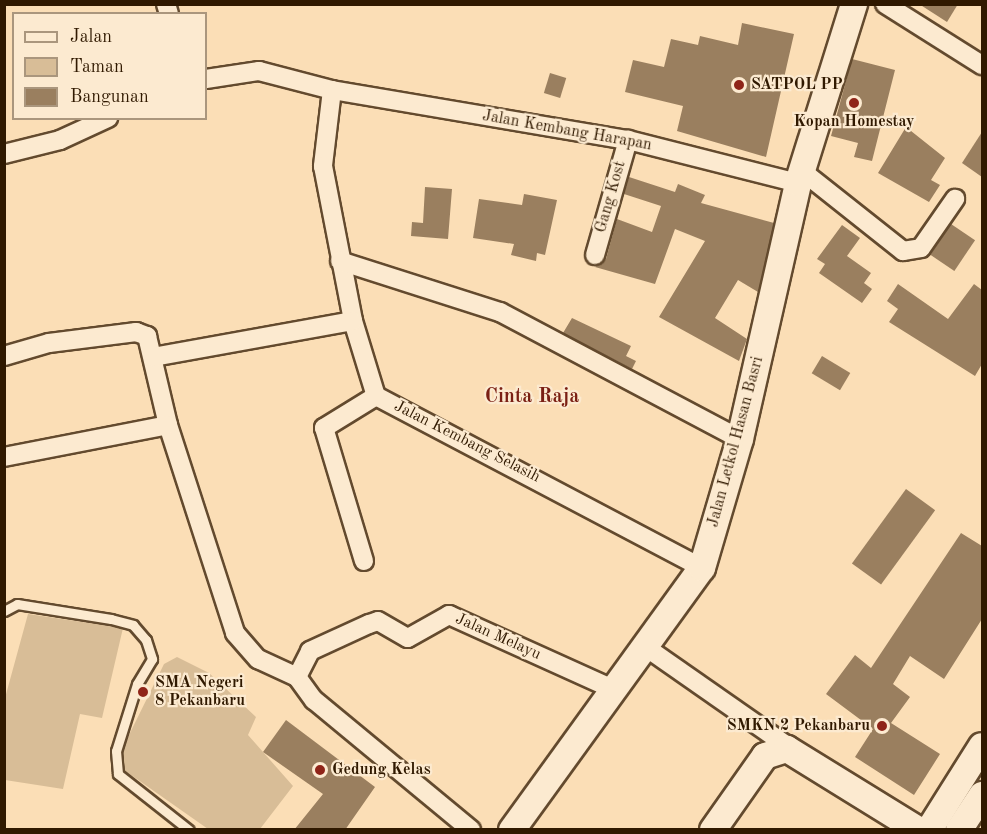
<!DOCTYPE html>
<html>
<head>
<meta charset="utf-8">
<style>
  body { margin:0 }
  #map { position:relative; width:987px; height:834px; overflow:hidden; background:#fbdeb6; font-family:"Old Standard TT",serif }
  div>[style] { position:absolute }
  .green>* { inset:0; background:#d8bd97 }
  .building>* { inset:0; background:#9a7f5f; transform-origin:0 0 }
  .roads { filter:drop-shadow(2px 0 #634a2e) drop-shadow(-2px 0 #634a2e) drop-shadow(0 2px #634a2e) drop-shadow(0 -2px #634a2e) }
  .lane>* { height:9px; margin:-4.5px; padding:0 4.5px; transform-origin:4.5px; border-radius:4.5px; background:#fcead0 }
  .street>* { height:18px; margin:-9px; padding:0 9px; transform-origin:9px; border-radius:9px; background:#fcead0 }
  .secondary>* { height:26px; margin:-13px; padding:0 13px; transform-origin:13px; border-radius:13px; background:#fcead0 }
  .dots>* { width:16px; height:16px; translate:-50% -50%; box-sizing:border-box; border:3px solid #fcead0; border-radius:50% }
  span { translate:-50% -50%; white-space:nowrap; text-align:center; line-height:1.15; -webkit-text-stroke:4.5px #fcead0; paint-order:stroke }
  .poi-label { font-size:16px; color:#301900; font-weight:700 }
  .left { translate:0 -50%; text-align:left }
  .right { translate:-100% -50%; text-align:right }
  .street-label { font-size:16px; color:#301900 }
  .quarter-label { font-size:20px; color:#7a1f14; font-weight:700 }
  .frame { position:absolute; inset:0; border:6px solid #301900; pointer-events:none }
  .legend { position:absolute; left:12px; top:12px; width:195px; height:108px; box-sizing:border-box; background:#fcead0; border:2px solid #aa967d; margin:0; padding:8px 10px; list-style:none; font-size:18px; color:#301900 }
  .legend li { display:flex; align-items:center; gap:12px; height:30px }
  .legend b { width:30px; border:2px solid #aa967d }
</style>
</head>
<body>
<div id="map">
  <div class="green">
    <div style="clip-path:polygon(28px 614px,123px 628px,102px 718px,80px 714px,63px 789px,5px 780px,5px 698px)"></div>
    <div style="clip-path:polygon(177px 657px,209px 673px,256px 717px,248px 735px,293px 786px,260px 829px,208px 829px,124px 770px,121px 757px,128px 737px,164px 664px)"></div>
  </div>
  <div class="building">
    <div style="clip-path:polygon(919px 4px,958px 4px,947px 22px)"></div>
    <div style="clip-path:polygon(742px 23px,794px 34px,766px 157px,677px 131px,683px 106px,625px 92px,633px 60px,664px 67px,671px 39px,698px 45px,700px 36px,738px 45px)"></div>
    <div style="clip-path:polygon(852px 59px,895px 70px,872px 161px,854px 157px,858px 143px,831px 136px)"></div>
    <div style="left:550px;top:73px;width:17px;height:21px;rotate:17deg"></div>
    <div style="clip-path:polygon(906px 127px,945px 158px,931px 180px,940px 185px,929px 202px,878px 173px)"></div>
    <div style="clip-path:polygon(982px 132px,982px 177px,962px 163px)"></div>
    <div style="clip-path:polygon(629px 177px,675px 192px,678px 184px,705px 195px,701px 203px,774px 223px,758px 292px,738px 280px,715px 318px,747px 339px,739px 361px,659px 317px,705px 241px,675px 229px,655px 284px,595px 267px,606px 259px,617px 219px,652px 232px,661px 206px,624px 194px)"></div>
    <div style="clip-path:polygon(425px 187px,452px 189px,448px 239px,411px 236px,412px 222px,423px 223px)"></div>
    <div style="clip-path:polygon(524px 194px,557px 200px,545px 255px,537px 253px,536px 261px,511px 255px,514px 244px,473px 238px,479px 199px,522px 205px)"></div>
    <div style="left:951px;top:224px;width:29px;height:37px;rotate:34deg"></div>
    <div style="clip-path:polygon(842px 225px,860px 238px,847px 256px,871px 273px,864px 283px,872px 289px,862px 303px,819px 273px,825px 264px,817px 259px)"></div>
    <div style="clip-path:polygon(898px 284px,948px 319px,974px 284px,982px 290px,982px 364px,975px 376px,889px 322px,898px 309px,887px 301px)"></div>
    <div style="clip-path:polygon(572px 318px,631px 346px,626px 356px,636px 361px,632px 369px,563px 333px)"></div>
    <div style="left:822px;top:356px;width:33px;height:20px;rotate:31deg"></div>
    <div style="left:906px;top:489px;width:36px;height:92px;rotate:36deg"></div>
    <div style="clip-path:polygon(961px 533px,982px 546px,982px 619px,944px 679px,910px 656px,893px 684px,910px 697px,891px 723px,940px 754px,914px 795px,855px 757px,873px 729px,826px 694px,855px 655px,871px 668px)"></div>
    <div style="clip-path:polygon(286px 720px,375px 787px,345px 830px,294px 830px,323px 794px,263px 752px)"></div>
  </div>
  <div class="roads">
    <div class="lane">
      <div style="left:4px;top:611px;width:15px;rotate:-28deg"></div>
      <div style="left:17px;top:604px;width:95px;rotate:9.1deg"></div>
      <div style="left:111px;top:619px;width:23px;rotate:15deg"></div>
      <div style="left:133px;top:625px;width:20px;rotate:49deg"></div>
      <div style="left:146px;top:640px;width:20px;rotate:72deg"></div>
      <div style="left:152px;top:659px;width:29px;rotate:121deg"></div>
      <div style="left:137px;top:684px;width:70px;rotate:107.4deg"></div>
      <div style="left:116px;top:751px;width:23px;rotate:85deg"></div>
      <div style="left:118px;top:774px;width:90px;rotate:38.3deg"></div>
    </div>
    <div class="street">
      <div style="left:166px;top:4px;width:10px;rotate:73deg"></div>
      <div style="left:885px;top:4px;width:115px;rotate:32.2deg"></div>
      <div style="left:206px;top:79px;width:54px;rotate:-8.6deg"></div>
      <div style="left:259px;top:71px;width:75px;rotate:14.6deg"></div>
      <div style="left:332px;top:90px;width:300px;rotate:9.6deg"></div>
      <div style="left:628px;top:140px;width:175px;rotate:14.2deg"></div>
      <div style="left:332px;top:90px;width:77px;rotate:96.8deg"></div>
      <div style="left:323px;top:166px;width:158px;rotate:79deg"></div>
      <div style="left:353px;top:321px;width:78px;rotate:73deg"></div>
      <div style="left:4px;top:154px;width:58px;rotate:-14deg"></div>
      <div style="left:60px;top:140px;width:53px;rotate:-24.6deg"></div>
      <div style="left:802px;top:171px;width:129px;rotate:38.4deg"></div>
      <div style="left:903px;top:251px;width:18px;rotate:-9deg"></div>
      <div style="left:921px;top:248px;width:60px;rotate:-55.2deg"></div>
      <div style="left:595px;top:255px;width:120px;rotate:-74deg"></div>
      <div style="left:340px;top:261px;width:168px;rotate:17.7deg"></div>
      <div style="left:500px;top:312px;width:272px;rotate:27.9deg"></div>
      <div style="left:4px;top:356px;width:47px;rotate:-16.1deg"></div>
      <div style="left:49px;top:343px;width:88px;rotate:-7.2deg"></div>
      <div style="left:136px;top:332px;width:12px;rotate:20deg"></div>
      <div style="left:147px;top:336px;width:91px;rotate:76.7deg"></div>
      <div style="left:168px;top:425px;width:219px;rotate:72.1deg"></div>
      <div style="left:235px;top:633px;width:35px;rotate:49deg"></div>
      <div style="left:258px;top:659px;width:43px;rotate:24.8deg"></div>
      <div style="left:297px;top:677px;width:29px;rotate:54deg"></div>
      <div style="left:314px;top:700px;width:204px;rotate:39.6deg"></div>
      <div style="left:153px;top:357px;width:203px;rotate:-10.2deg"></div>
      <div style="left:376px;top:396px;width:369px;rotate:27.8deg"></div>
      <div style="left:4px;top:457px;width:167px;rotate:-11deg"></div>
      <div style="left:364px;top:561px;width:139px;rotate:-106.7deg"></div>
      <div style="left:324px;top:428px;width:61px;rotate:-31.6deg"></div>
      <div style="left:647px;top:648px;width:182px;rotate:34.9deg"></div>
      <div style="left:297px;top:677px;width:29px;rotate:-63deg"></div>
      <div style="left:310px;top:651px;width:65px;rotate:-24.6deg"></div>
      <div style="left:369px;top:624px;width:9px;rotate:-18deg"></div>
      <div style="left:378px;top:621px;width:34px;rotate:30deg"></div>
      <div style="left:408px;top:638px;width:47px;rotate:-29.3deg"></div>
      <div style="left:449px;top:615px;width:184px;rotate:24.3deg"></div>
    </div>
    <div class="secondary">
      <div style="left:512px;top:830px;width:324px;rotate:-54.1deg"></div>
      <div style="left:702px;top:568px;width:134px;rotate:-73.6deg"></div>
      <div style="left:740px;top:439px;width:262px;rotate:-77.2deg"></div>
      <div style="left:798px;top:183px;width:188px;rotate:-72.6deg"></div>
      <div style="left:713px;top:830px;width:90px;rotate:-54.9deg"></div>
      <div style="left:765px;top:756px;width:23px;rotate:-18deg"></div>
      <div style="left:787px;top:749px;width:154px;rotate:31.7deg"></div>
      <div style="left:929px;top:830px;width:99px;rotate:-57.8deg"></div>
      <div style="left:959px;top:830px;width:42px;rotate:-56.7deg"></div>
    </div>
  </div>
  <div class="dots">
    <div style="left:739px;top:85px;background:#8f2418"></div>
    <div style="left:854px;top:103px;background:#8f2418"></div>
    <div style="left:143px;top:692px;background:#8f2418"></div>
    <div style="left:882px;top:726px;background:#8f2418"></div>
    <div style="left:320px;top:770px;background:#8f2418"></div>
  </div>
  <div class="poi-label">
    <span class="left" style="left:751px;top:85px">SATPOL PP</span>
    <span style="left:854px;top:122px">Kopan Homestay</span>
    <span class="left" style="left:155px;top:692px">SMA Negeri<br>8 Pekanbaru</span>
    <span class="right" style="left:870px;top:726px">SMKN 2 Pekanbaru</span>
    <span class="left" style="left:332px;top:770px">Gedung Kelas</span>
  </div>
  <div class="street-label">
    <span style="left:567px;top:131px;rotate:10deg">Jalan Kembang Harapan</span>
    <span style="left:611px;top:197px;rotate:-74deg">Gang Kost</span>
    <span style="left:467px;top:442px;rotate:27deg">Jalan Kembang Selasih</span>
    <span style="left:736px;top:442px;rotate:-75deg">Jalan Letkol Hasan Basri</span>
    <span style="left:498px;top:637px;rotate:24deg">Jalan Melayu</span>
  </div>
  <div class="quarter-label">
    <span style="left:532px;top:397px">Cinta Raja</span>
  </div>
  <div class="frame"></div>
  <ul class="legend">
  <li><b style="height:8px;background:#fcead0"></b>Jalan</li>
  <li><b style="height:16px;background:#d8bd97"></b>Taman</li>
  <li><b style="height:16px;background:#9a7f5f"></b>Bangunan</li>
  </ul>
</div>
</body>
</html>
